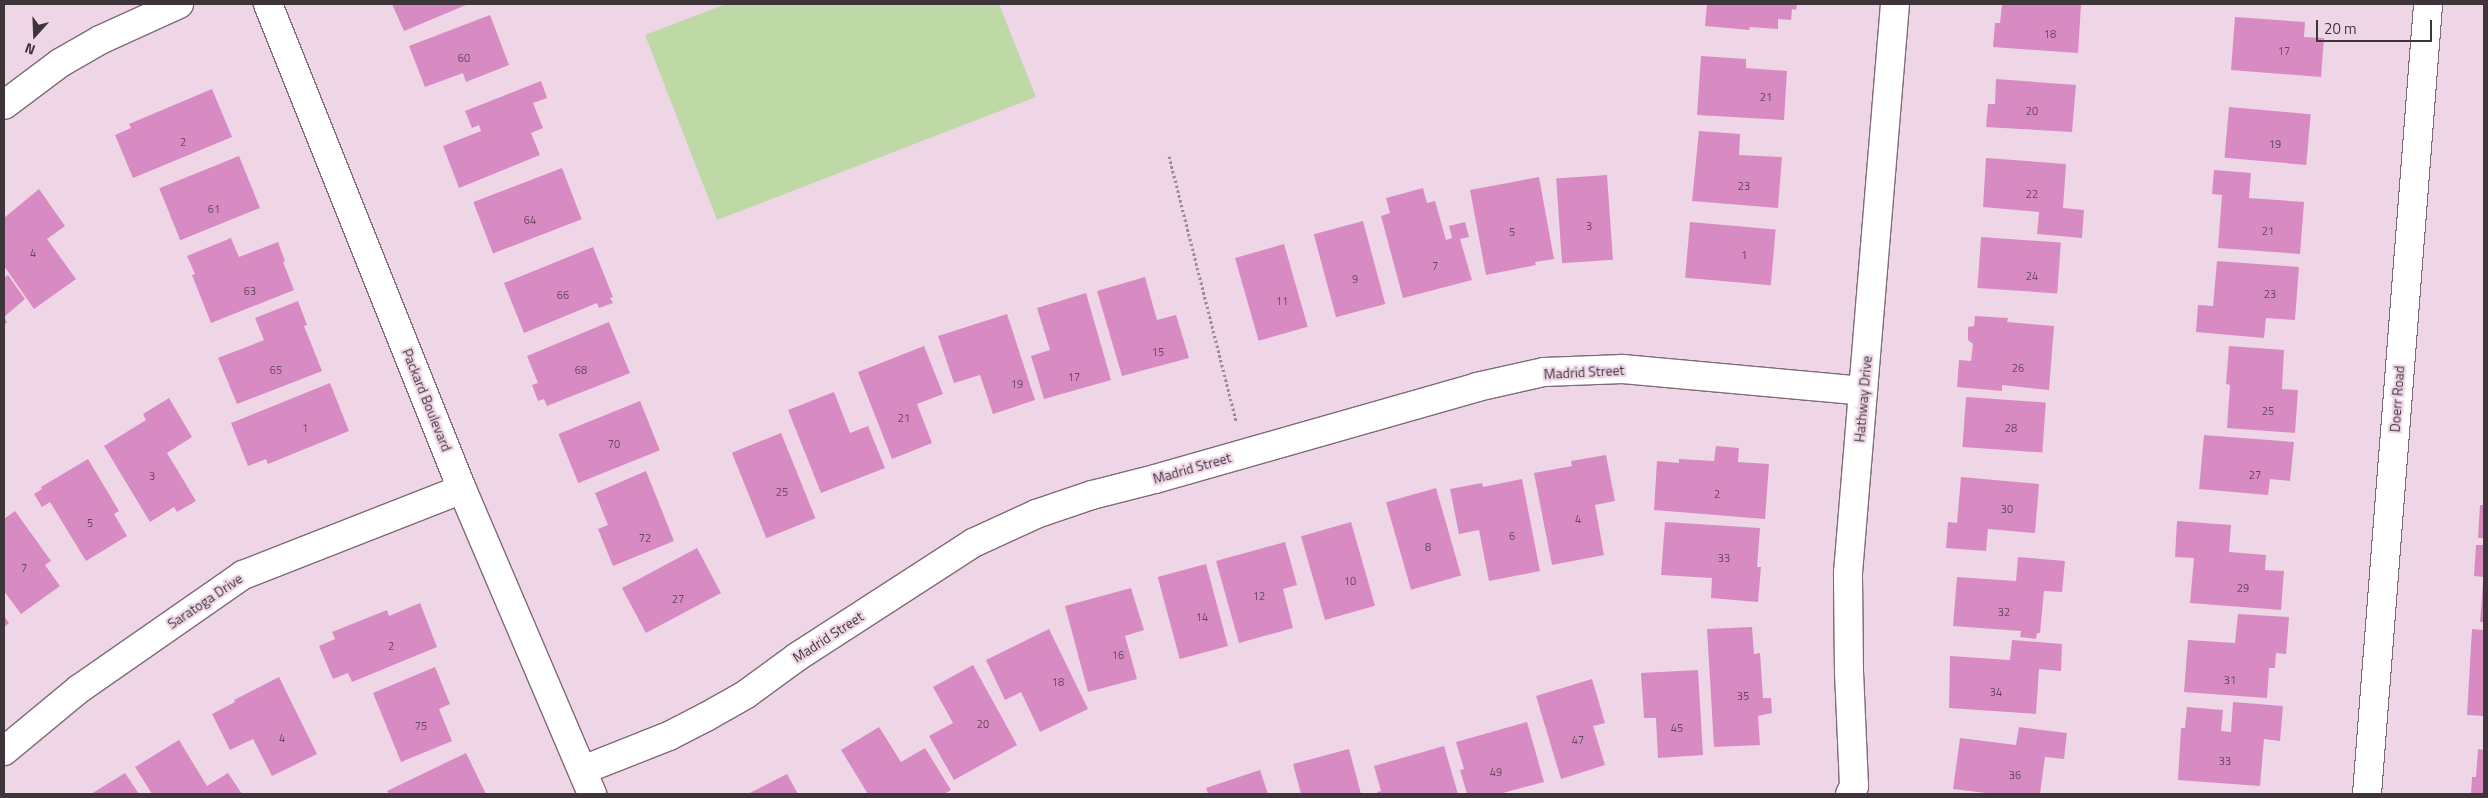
<!DOCTYPE html>
<html>
<head>
<meta charset="utf-8">
<style>
  body { margin:0 }
  #map { position:relative; width:2488px; height:798px; overflow:hidden; background:#efd6e7; font-family:"Titillium Web",sans-serif }
  div>[style] { position:absolute }
  .green>* { inset:0; background:#bed9a5 }
  .building>* { inset:0; background:#d88bc2; transform-origin:0 0 }
  .path>* { height:3px; margin-top:-1.5px; transform-origin:0; background:repeating-linear-gradient(90deg,#9c8a96 0 2.5px,transparent 0 5px) }
  .roads { filter:drop-shadow(1px 0 #806a79) drop-shadow(-1px 0 #806a79) drop-shadow(0 1px #806a79) drop-shadow(0 -1px #806a79) }
  .minor>* { height:28px; margin:-14px; padding:0 14px; transform-origin:14px; border-radius:14px; background:#fff }
  span { translate:-50% -50%; white-space:nowrap; text-align:center; line-height:1.15; -webkit-text-stroke:4.5px #efd6e7; paint-order:stroke }
  .number-label { font-size:11px; color:#644a5d }
  .number-label span { -webkit-text-stroke-width:0 }
  .street-label { font-size:14px; color:#3e353b }
  .frame { position:absolute; inset:0; border:5px solid #3e353b; pointer-events:none }
  .north { position:absolute; left:10px; top:10px; width:50px; height:50px; -webkit-text-stroke:4px #efd6e7; paint-order:stroke; rotate:200deg; font-size:14px; font-weight:700; line-height:20px; text-align:center; color:#3e353b }
  .north::after { content:''; display:block; margin:auto; width:18px; height:22px; background:#3e353b; clip-path:polygon(50% 0,100% 100%,50% 72%,0 100%) }
  .scale { position:absolute; left:2316px; top:20px; width:116px; height:22px; box-sizing:border-box; border:2px solid #3e353b; border-top:0; padding-left:6px; font-size:15px; line-height:18px; white-space:nowrap; color:#3e353b; -webkit-text-stroke:4px #efd6e7; paint-order:stroke }
</style>
</head>
<body>
<div id="map">
  <div class="green">
    <div style="clip-path:polygon(726px 4px,999px 4px,1036px 97px,717px 220px,645px 35px)"></div>
  </div>
  <div class="building">
    <div style="clip-path:polygon(392px 4px,465px 4px,466px 5px,404px 31px)"></div>
    <div style="clip-path:polygon(1707px 4px,1797px 4px,1796px 10px,1792px 9px,1791px 20px,1778px 19px,1778px 29px,1750px 27px,1749px 30px,1705px 26px)"></div>
    <div style="clip-path:polygon(2002px 4px,2081px 5px,2078px 53px,1993px 47px,1995px 23px,2000px 23px)"></div>
    <div style="clip-path:polygon(490px 15px,509px 65px,466px 82px,463px 73px,425px 87px,409px 46px)"></div>
    <div style="clip-path:polygon(2235px 17px,2305px 22px,2304px 37px,2324px 38px,2321px 77px,2231px 70px)"></div>
    <div style="clip-path:polygon(1701px 56px,1746px 59px,1746px 68px,1787px 71px,1784px 120px,1697px 115px)"></div>
    <div style="clip-path:polygon(1996px 79px,2076px 85px,2072px 132px,1986px 127px,1988px 104px,1995px 104px)"></div>
    <div style="clip-path:polygon(541px 81px,547px 98px,533px 103px,543px 128px,531px 133px,540px 155px,459px 188px,443px 146px,481px 131px,479px 125px,472px 128px,465px 111px)"></div>
    <div style="clip-path:polygon(212px 89px,232px 137px,133px 178px,115px 135px,131px 128px,129px 124px)"></div>
    <div style="left:2229px;top:107px;width:82px;height:51px;rotate:5deg"></div>
    <div style="clip-path:polygon(1699px 131px,1740px 134px,1739px 155px,1782px 157px,1778px 208px,1692px 201px)"></div>
    <div style="left:239px;top:156px;width:56px;height:86px;rotate:68deg"></div>
    <div style="clip-path:polygon(1986px 158px,2066px 164px,2063px 208px,2084px 210px,2082px 238px,2037px 234px,2039px 212px,1983px 207px)"></div>
    <div style="left:562px;top:168px;width:55px;height:95px;rotate:69deg"></div>
    <div style="clip-path:polygon(2214px 170px,2251px 173px,2249px 198px,2304px 202px,2300px 254px,2218px 248px,2222px 195px,2212px 194px)"></div>
    <div style="left:1607px;top:175px;width:85px;height:51px;rotate:86deg"></div>
    <div style="clip-path:polygon(1539px 177px,1554px 259px,1535px 262px,1536px 265px,1486px 275px,1470px 190px)"></div>
    <div style="clip-path:polygon(1423px 188px,1427px 203px,1435px 201px,1446px 240px,1452px 238px,1449px 226px,1465px 222px,1469px 237px,1460px 239px,1472px 280px,1403px 298px,1381px 216px,1390px 213px,1386px 198px)"></div>
    <div style="clip-path:polygon(39px 189px,65px 226px,47px 239px,76px 279px,34px 309px,4px 266px,4px 218px)"></div>
    <div style="left:1363px;top:221px;width:86px;height:51px;rotate:75deg"></div>
    <div style="left:1690px;top:222px;width:86px;height:56px;rotate:5deg"></div>
    <div style="left:1981px;top:237px;width:80px;height:51px;rotate:4deg"></div>
    <div style="clip-path:polygon(231px 238px,239px 257px,278px 242px,285px 261px,283px 262px,294px 290px,211px 323px,192px 275px,195px 274px,187px 256px)"></div>
    <div style="left:1284px;top:244px;width:86px;height:51px;rotate:74deg"></div>
    <div style="clip-path:polygon(593px 247px,613px 297px,610px 298px,613px 303px,599px 308px,597px 303px,524px 333px,504px 283px)"></div>
    <div style="clip-path:polygon(2217px 261px,2299px 267px,2295px 320px,2266px 318px,2264px 338px,2196px 332px,2198px 305px,2213px 306px)"></div>
    <div style="clip-path:polygon(8px 275px,25px 299px,4px 317px,7px 322px,4px 325px,4px 278px)"></div>
    <div style="clip-path:polygon(1145px 277px,1157px 320px,1176px 315px,1189px 358px,1122px 376px,1097px 291px)"></div>
    <div style="clip-path:polygon(1086px 293px,1111px 380px,1044px 399px,1031px 356px,1050px 350px,1037px 308px)"></div>
    <div style="clip-path:polygon(298px 301px,307px 325px,304px 326px,322px 371px,237px 404px,218px 358px,264px 340px,255px 318px)"></div>
    <div style="clip-path:polygon(1007px 314px,1035px 400px,993px 414px,980px 375px,954px 383px,938px 336px)"></div>
    <div style="clip-path:polygon(1975px 316px,2008px 318px,2007px 322px,2054px 326px,2049px 390px,2002px 385px,2002px 391px,1957px 387px,1959px 360px,1971px 361px,1973px 344px,1968px 340px,1968px 327px,1974px 326px)"></div>
    <div style="clip-path:polygon(609px 322px,630px 373px,547px 406px,544px 399px,538px 401px,532px 385px,538px 383px,527px 356px)"></div>
    <div style="clip-path:polygon(924px 346px,943px 394px,917px 404px,932px 443px,892px 459px,858px 372px)"></div>
    <div style="clip-path:polygon(2229px 346px,2284px 350px,2282px 389px,2298px 390px,2295px 433px,2227px 428px,2230px 385px,2226px 384px)"></div>
    <div style="clip-path:polygon(330px 383px,349px 431px,268px 464px,266px 459px,248px 466px,231px 423px)"></div>
    <div style="clip-path:polygon(834px 392px,850px 433px,868px 426px,885px 468px,821px 493px,788px 410px)"></div>
    <div style="left:1966px;top:397px;width:80px;height:50px;rotate:4deg"></div>
    <div style="clip-path:polygon(169px 398px,192px 437px,167px 453px,196px 501px,177px 512px,174px 507px,150px 522px,104px 446px,146px 420px,143px 414px)"></div>
    <div style="left:640px;top:401px;width:53px;height:88px;rotate:68deg"></div>
    <div style="left:781px;top:433px;width:92px;height:53px;rotate:68deg"></div>
    <div style="clip-path:polygon(2204px 435px,2294px 442px,2290px 481px,2270px 479px,2268px 495px,2199px 489px)"></div>
    <div style="clip-path:polygon(1716px 446px,1739px 448px,1738px 462px,1769px 464px,1765px 519px,1654px 510px,1657px 461px,1679px 463px,1679px 459px,1714px 461px)"></div>
    <div style="clip-path:polygon(1606px 455px,1615px 501px,1595px 505px,1604px 555px,1552px 565px,1534px 473px,1572px 466px,1571px 461px)"></div>
    <div style="clip-path:polygon(88px 459px,119px 511px,114px 514px,127px 536px,86px 561px,50px 502px,42px 507px,34px 494px,42px 489px,41px 487px)"></div>
    <div style="clip-path:polygon(646px 471px,674px 541px,613px 566px,598px 529px,608px 525px,595px 493px)"></div>
    <div style="clip-path:polygon(1961px 477px,2039px 484px,2035px 533px,1988px 529px,1986px 551px,1946px 548px,1948px 522px,1957px 523px)"></div>
    <div style="clip-path:polygon(1522px 479px,1540px 571px,1489px 581px,1479px 530px,1459px 534px,1450px 489px,1482px 483px,1483px 487px)"></div>
    <div style="left:1436px;top:488px;width:91px;height:52px;rotate:74deg"></div>
    <div style="clip-path:polygon(2480px 505px,2484px 505px,2484px 538px,2478px 538px)"></div>
    <div style="clip-path:polygon(15px 511px,51px 561px,45px 565px,60px 586px,21px 614px,4px 591px,4px 519px)"></div>
    <div style="clip-path:polygon(2177px 521px,2231px 525px,2229px 552px,2266px 555px,2265px 570px,2284px 571px,2281px 610px,2190px 603px,2194px 558px,2175px 557px)"></div>
    <div style="left:1351px;top:522px;width:87px;height:52px;rotate:74deg"></div>
    <div style="clip-path:polygon(1665px 522px,1760px 528px,1757px 567px,1761px 567px,1758px 602px,1711px 598px,1712px 578px,1661px 575px)"></div>
    <div style="clip-path:polygon(1285px 542px,1297px 585px,1283px 589px,1293px 628px,1239px 643px,1216px 561px)"></div>
    <div style="clip-path:polygon(2476px 545px,2484px 545px,2484px 577px,2474px 576px)"></div>
    <div style="left:697px;top:548px;width:51px;height:85px;rotate:62deg"></div>
    <div style="clip-path:polygon(2018px 557px,2065px 561px,2062px 592px,2044px 591px,2040px 633px,2037px 633px,2036px 639px,2020px 637px,2021px 631px,1953px 626px,1957px 577px,2016px 581px)"></div>
    <div style="left:1206px;top:564px;width:85px;height:50px;rotate:75deg"></div>
    <div style="clip-path:polygon(2483px 583px,2484px 583px,2484px 622px,2480px 622px)"></div>
    <div style="clip-path:polygon(1131px 588px,1144px 630px,1125px 636px,1137px 679px,1088px 692px,1065px 606px)"></div>
    <div style="clip-path:polygon(420px 603px,437px 647px,352px 682px,348px 673px,333px 679px,319px 646px,335px 639px,332px 632px,387px 610px,389px 616px)"></div>
    <div style="clip-path:polygon(2238px 614px,2289px 617px,2286px 654px,2276px 653px,2275px 668px,2269px 668px,2267px 698px,2184px 692px,2188px 640px,2235px 643px)"></div>
    <div style="clip-path:polygon(4px 616px,9px 623px,4px 627px)"></div>
    <div style="clip-path:polygon(1752px 627px,1754px 654px,1760px 653px,1763px 698px,1771px 698px,1772px 713px,1758px 716px,1760px 745px,1714px 747px,1707px 629px)"></div>
    <div style="clip-path:polygon(1049px 629px,1088px 709px,1040px 732px,1021px 692px,1005px 700px,986px 660px)"></div>
    <div style="clip-path:polygon(2472px 629px,2484px 630px,2484px 716px,2467px 715px)"></div>
    <div style="clip-path:polygon(2012px 640px,2062px 644px,2061px 671px,2039px 669px,2036px 714px,1949px 708px,1950px 656px,2010px 660px)"></div>
    <div style="clip-path:polygon(973px 665px,1017px 745px,954px 780px,929px 736px,953px 723px,933px 687px)"></div>
    <div style="clip-path:polygon(435px 667px,450px 704px,439px 709px,452px 741px,401px 762px,373px 693px)"></div>
    <div style="clip-path:polygon(1698px 670px,1703px 755px,1658px 758px,1656px 718px,1644px 718px,1641px 673px)"></div>
    <div style="clip-path:polygon(279px 677px,317px 754px,272px 776px,253px 739px,230px 750px,212px 714px,235px 702px,234px 700px)"></div>
    <div style="clip-path:polygon(1592px 679px,1605px 723px,1593px 726px,1605px 765px,1561px 779px,1536px 696px)"></div>
    <div style="clip-path:polygon(2233px 702px,2283px 706px,2280px 741px,2264px 739px,2260px 786px,2178px 780px,2181px 728px,2185px 728px,2187px 707px,2223px 710px,2221px 731px,2231px 732px)"></div>
    <div style="clip-path:polygon(1527px 722px,1544px 782px,1499px 794px,1467px 794px,1460px 770px,1464px 769px,1456px 742px)"></div>
    <div style="clip-path:polygon(879px 727px,901px 762px,925px 748px,951px 790px,944px 794px,868px 794px,841px 750px)"></div>
    <div style="clip-path:polygon(2019px 727px,2067px 733px,2064px 759px,2045px 757px,2040px 794px,1995px 794px,1953px 789px,1960px 738px,2016px 745px)"></div>
    <div style="clip-path:polygon(179px 740px,207px 786px,228px 773px,242px 794px,152px 794px,135px 767px)"></div>
    <div style="clip-path:polygon(1444px 746px,1458px 794px,1378px 794px,1377px 792px,1381px 791px,1374px 766px)"></div>
    <div style="clip-path:polygon(1349px 749px,1361px 794px,1301px 794px,1293px 764px)"></div>
    <div style="clip-path:polygon(2478px 749px,2484px 750px,2484px 794px,2471px 794px,2472px 777px,2476px 777px)"></div>
    <div style="clip-path:polygon(466px 753px,486px 794px,389px 794px,387px 791px)"></div>
    <div style="clip-path:polygon(1260px 770px,1268px 794px,1208px 794px,1206px 788px)"></div>
    <div style="clip-path:polygon(125px 773px,139px 794px,91px 794px)"></div>
    <div style="clip-path:polygon(787px 774px,798px 794px,748px 794px)"></div>
  </div>
  <div class="path">
    <div style="left:1169px;top:156px;width:273px;rotate:75.8deg"></div>
  </div>
  <div class="roads">
    <div class="minor">
      <div style="left:268px;top:4px;width:522px;rotate:68.2deg"></div>
      <div style="left:462px;top:489px;width:332px;rotate:66.9deg"></div>
      <div style="left:4px;top:105px;width:70px;rotate:-36.9deg"></div>
      <div style="left:60px;top:63px;width:46px;rotate:-29.9deg"></div>
      <div style="left:100px;top:40px;width:87px;rotate:-24.5deg"></div>
      <div style="left:4px;top:751px;width:97px;rotate:-39.6deg"></div>
      <div style="left:79px;top:689px;width:200px;rotate:-34.8deg"></div>
      <div style="left:243px;top:575px;width:235px;rotate:-21.4deg"></div>
      <div style="left:583px;top:770px;width:92px;rotate:-21.6deg"></div>
      <div style="left:669px;top:736px;width:42px;rotate:-27.2deg"></div>
      <div style="left:706px;top:717px;width:45px;rotate:-29.4deg"></div>
      <div style="left:745px;top:695px;width:64px;rotate:-36.2deg"></div>
      <div style="left:797px;top:657px;width:210px;rotate:-32.9deg"></div>
      <div style="left:973px;top:543px;width:69px;rotate:-24.7deg"></div>
      <div style="left:1036px;top:514px;width:59px;rotate:-18.7deg"></div>
      <div style="left:1092px;top:495px;width:65px;rotate:-14.3deg"></div>
      <div style="left:1155px;top:479px;width:335px;rotate:-15.9deg"></div>
      <div style="left:1477px;top:387px;width:69px;rotate:-12.6deg"></div>
      <div style="left:1544px;top:372px;width:79px;rotate:-2.2deg"></div>
      <div style="left:1623px;top:369px;width:241px;rotate:5.2deg"></div>
      <div style="left:1850px;top:794px;width:9px;rotate:-63deg"></div>
      <div style="left:1854px;top:786px;width:113px;rotate:-92.5deg"></div>
      <div style="left:1849px;top:673px;width:100px;rotate:-90.6deg"></div>
      <div style="left:1848px;top:573px;width:571px;rotate:-85.28deg"></div>
      <div style="left:2367px;top:794px;width:792px;rotate:-85.58deg"></div>
    </div>
  </div>
  <div class="number-label">
    <span style="left:2050px;top:34px">18</span>
    <span style="left:2284px;top:51px">17</span>
    <span style="left:464px;top:58px">60</span>
    <span style="left:1766px;top:97px">21</span>
    <span style="left:2032px;top:111px">20</span>
    <span style="left:183px;top:142px">2</span>
    <span style="left:2275px;top:144px">19</span>
    <span style="left:1744px;top:186px">23</span>
    <span style="left:2032px;top:194px">22</span>
    <span style="left:214px;top:209px">61</span>
    <span style="left:530px;top:220px">64</span>
    <span style="left:1589px;top:226px">3</span>
    <span style="left:2268px;top:231px">21</span>
    <span style="left:1512px;top:232px">5</span>
    <span style="left:33px;top:253px">4</span>
    <span style="left:1744px;top:255px">1</span>
    <span style="left:1435px;top:266px">7</span>
    <span style="left:2032px;top:276px">24</span>
    <span style="left:1355px;top:279px">9</span>
    <span style="left:250px;top:291px">63</span>
    <span style="left:2270px;top:294px">23</span>
    <span style="left:563px;top:295px">66</span>
    <span style="left:1282px;top:301px">11</span>
    <span style="left:1158px;top:352px">15</span>
    <span style="left:2018px;top:368px">26</span>
    <span style="left:276px;top:370px">65</span>
    <span style="left:581px;top:370px">68</span>
    <span style="left:1074px;top:377px">17</span>
    <span style="left:1017px;top:384px">19</span>
    <span style="left:2268px;top:411px">25</span>
    <span style="left:904px;top:418px">21</span>
    <span style="left:305px;top:428px">1</span>
    <span style="left:2011px;top:428px">28</span>
    <span style="left:614px;top:444px">70</span>
    <span style="left:2255px;top:475px">27</span>
    <span style="left:152px;top:476px">3</span>
    <span style="left:782px;top:492px">25</span>
    <span style="left:1717px;top:494px">2</span>
    <span style="left:2007px;top:509px">30</span>
    <span style="left:1578px;top:519px">4</span>
    <span style="left:90px;top:523px">5</span>
    <span style="left:1512px;top:536px">6</span>
    <span style="left:645px;top:538px">72</span>
    <span style="left:1428px;top:547px">8</span>
    <span style="left:1724px;top:558px">33</span>
    <span style="left:24px;top:568px">7</span>
    <span style="left:1350px;top:581px">10</span>
    <span style="left:2243px;top:588px">29</span>
    <span style="left:1259px;top:596px">12</span>
    <span style="left:678px;top:599px">27</span>
    <span style="left:2004px;top:612px">32</span>
    <span style="left:1202px;top:617px">14</span>
    <span style="left:391px;top:646px">2</span>
    <span style="left:1118px;top:655px">16</span>
    <span style="left:2230px;top:680px">31</span>
    <span style="left:1058px;top:682px">18</span>
    <span style="left:1996px;top:692px">34</span>
    <span style="left:1743px;top:696px">35</span>
    <span style="left:983px;top:724px">20</span>
    <span style="left:421px;top:726px">75</span>
    <span style="left:1677px;top:728px">45</span>
    <span style="left:282px;top:738px">4</span>
    <span style="left:1578px;top:740px">47</span>
    <span style="left:2225px;top:761px">33</span>
    <span style="left:1496px;top:772px">49</span>
    <span style="left:2015px;top:775px">36</span>
  </div>
  <div class="street-label">
    <span style="left:1584px;top:372px;rotate:-3deg">Madrid Street</span>
    <span style="left:1863px;top:399px;rotate:-85deg">Hathway Drive</span>
    <span style="left:2397px;top:399px;rotate:-86deg">Doerr Road</span>
    <span style="left:427px;top:400px;rotate:68deg">Packard Boulevard</span>
    <span style="left:1192px;top:468px;rotate:-16deg">Madrid Street</span>
    <span style="left:205px;top:601px;rotate:-34deg">Saratoga Drive</span>
    <span style="left:828px;top:637px;rotate:-33deg">Madrid Street</span>
  </div>
  <div class="frame"></div>
  <div class="north">N</div>
  <div class="scale">20 m</div>
</div>
</body>
</html>
